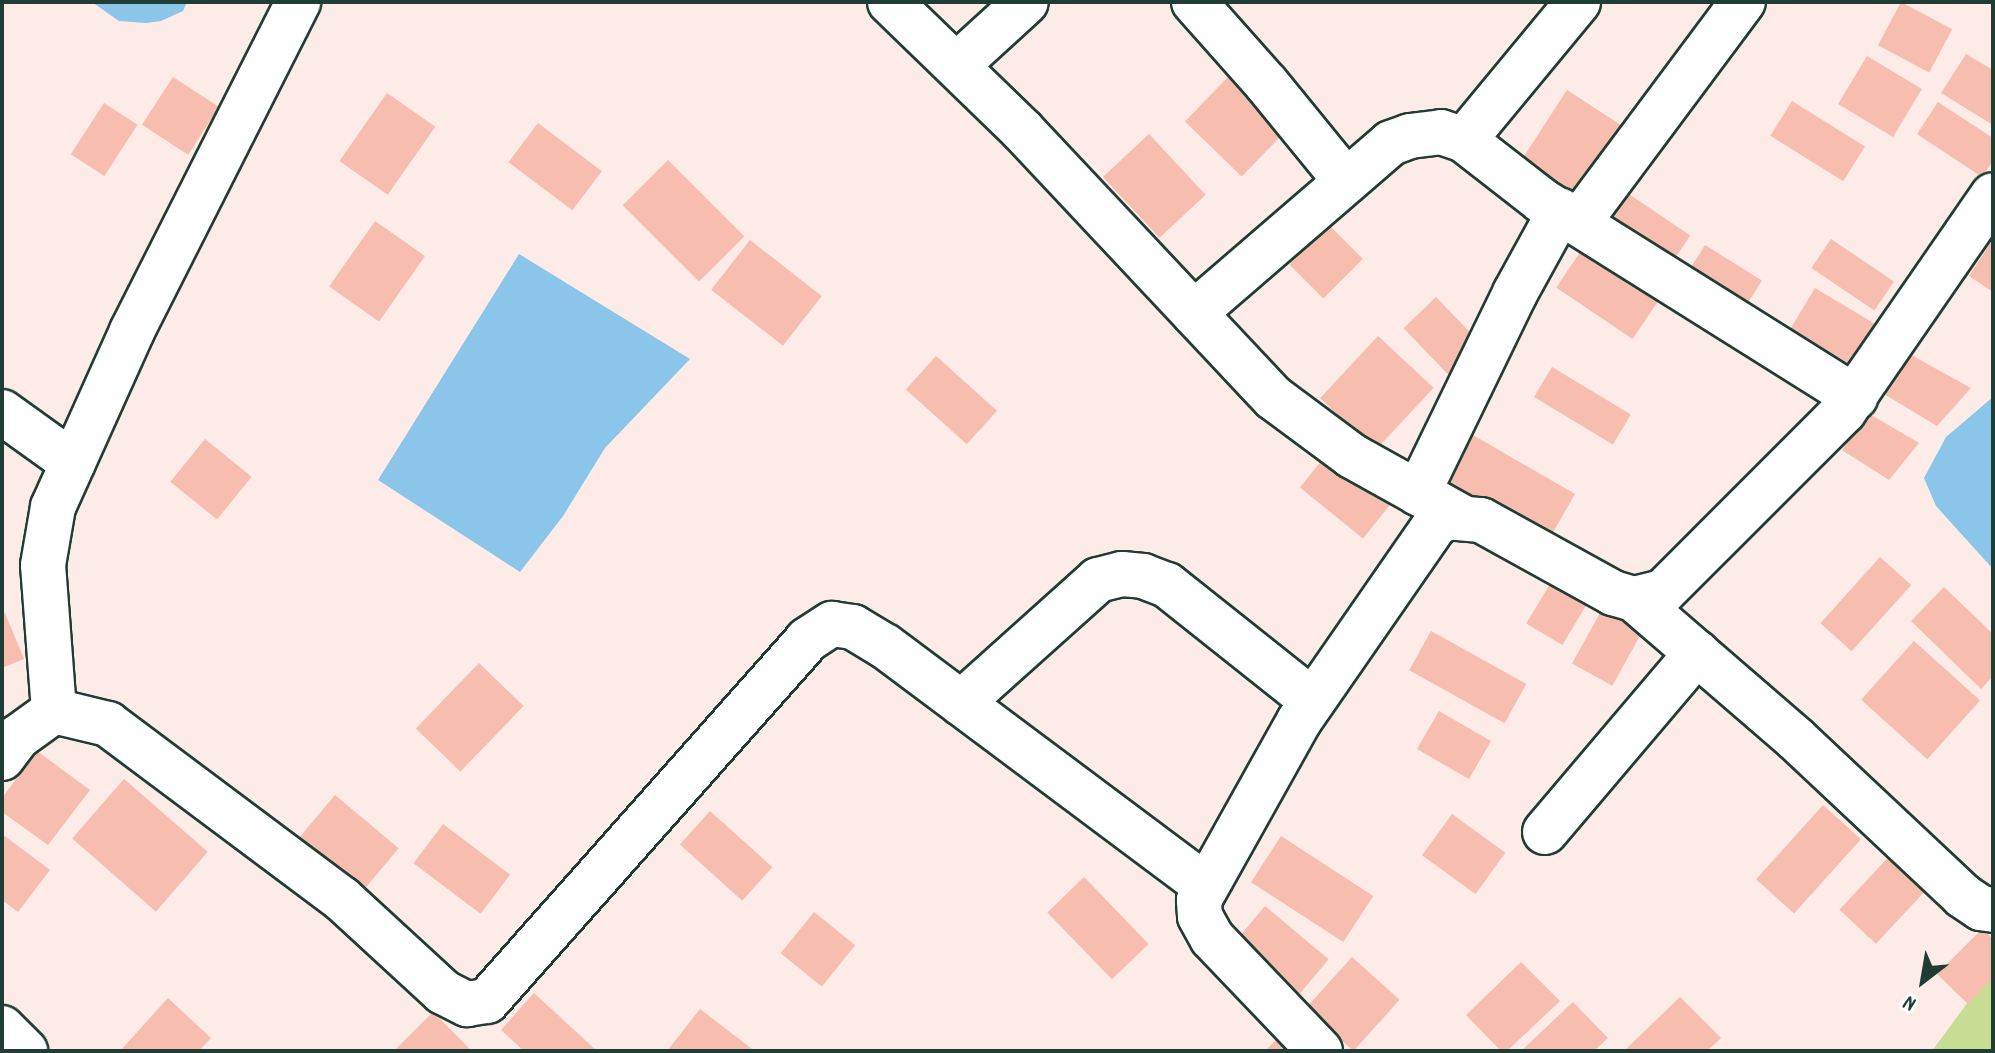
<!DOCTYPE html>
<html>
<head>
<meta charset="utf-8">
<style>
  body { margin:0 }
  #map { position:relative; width:1995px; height:1053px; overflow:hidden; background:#fdebe7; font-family:Dekko,sans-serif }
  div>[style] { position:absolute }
  .green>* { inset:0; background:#c6dd93 }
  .water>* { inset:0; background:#8bc5ea }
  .building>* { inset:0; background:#f7bdaf; transform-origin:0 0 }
  .roads { filter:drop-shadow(2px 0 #1f3d34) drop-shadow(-2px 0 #1f3d34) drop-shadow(0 2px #1f3d34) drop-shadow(0 -2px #1f3d34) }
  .street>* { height:44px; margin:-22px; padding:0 22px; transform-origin:22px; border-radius:22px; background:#fff }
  span { translate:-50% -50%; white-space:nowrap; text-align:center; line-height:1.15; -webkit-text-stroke:8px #fff; paint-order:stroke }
  .frame { position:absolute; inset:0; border:4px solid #1f3d34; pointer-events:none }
  .north { position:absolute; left:1883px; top:941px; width:80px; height:80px; -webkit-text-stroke:6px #fff; paint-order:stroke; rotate:211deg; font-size:22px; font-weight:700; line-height:32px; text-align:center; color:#1f3d34 }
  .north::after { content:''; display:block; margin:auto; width:28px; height:36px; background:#1f3d34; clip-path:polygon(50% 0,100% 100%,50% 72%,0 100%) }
</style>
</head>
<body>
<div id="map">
  <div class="green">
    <div style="clip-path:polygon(1993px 968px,1993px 1051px,1932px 1051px)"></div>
  </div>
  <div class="water">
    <div style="clip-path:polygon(92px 2px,187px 2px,183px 11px,161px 21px,146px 23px,119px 21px)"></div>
    <div style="clip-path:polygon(519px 254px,690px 359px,605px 448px,563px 516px,520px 572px,378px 480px)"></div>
    <div style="clip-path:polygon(1993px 397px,1993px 569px,1936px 506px,1924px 478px,1946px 437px)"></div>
  </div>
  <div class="building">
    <div style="left:1901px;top:2px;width:58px;height:49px;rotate:28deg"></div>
    <div style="clip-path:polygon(1966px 54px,1993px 70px,1993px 125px,1941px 93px)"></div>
    <div style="left:1867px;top:56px;width:64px;height:56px;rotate:31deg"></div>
    <div style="left:173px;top:77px;width:55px;height:57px;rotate:33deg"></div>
    <div style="left:1228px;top:77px;width:79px;height:62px;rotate:44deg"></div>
    <div style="left:1567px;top:90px;width:73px;height:89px;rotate:33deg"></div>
    <div style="left:387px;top:93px;width:59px;height:83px;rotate:35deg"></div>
    <div style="left:1792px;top:101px;width:86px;height:41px;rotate:32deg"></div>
    <div style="clip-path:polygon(1938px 102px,1993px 138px,1993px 161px,1982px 177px,1917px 134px)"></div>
    <div style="left:104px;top:103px;width:40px;height:61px;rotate:33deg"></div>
    <div style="left:538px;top:123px;width:80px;height:49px;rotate:37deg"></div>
    <div style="left:1149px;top:134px;width:83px;height:63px;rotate:47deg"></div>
    <div style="left:668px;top:160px;width:108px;height:64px;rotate:45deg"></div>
    <div style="left:1614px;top:184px;width:92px;height:38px;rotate:34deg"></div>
    <div style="left:375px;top:221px;width:61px;height:80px;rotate:35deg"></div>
    <div style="left:1329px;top:225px;width:48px;height:56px;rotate:45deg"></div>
    <div style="left:1831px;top:239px;width:76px;height:35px;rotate:34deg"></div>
    <div style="clip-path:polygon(1993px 239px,1993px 292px,1969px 276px)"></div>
    <div style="left:750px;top:240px;width:91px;height:63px;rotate:38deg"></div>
    <div style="left:1587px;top:242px;width:92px;height:55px;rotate:34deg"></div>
    <div style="left:1705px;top:245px;width:67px;height:48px;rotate:32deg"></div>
    <div style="left:1815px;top:288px;width:90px;height:47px;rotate:31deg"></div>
    <div style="left:1436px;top:297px;width:69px;height:45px;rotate:46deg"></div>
    <div style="left:1378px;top:336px;width:76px;height:85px;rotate:43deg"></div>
    <div style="clip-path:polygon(1904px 351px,1971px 388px,1937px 426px,1879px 391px)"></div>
    <div style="left:936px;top:356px;width:82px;height:45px;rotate:42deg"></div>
    <div style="left:1552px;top:367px;width:92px;height:35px;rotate:31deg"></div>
    <div style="clip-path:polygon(1868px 413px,1919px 443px,1889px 480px,1842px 450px)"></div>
    <div style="left:1466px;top:431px;width:126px;height:54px;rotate:30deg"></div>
    <div style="left:205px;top:439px;width:60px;height:55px;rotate:39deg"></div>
    <div style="left:1327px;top:454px;width:81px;height:43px;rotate:39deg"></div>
    <div style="left:1880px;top:557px;width:42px;height:89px;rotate:42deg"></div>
    <div style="left:1550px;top:584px;width:42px;height:46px;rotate:31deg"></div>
    <div style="clip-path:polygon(1944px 587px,1993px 634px,1993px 676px,1981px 689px,1911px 621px)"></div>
    <div style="left:1605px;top:604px;width:46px;height:68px;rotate:29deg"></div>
    <div style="clip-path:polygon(5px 613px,24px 659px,2px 668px,2px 614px)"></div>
    <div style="left:1431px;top:631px;width:109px;height:45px;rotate:29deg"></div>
    <div style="left:1914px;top:641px;width:89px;height:79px;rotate:42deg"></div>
    <div style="left:479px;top:663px;width:62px;height:91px;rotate:44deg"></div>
    <div style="left:1439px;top:711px;width:60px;height:44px;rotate:30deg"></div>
    <div style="clip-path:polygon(37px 751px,90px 790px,48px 845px,2px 812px,2px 798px)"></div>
    <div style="left:124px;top:779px;width:111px;height:79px;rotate:41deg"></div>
    <div style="left:335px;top:795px;width:83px;height:58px;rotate:40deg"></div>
    <div style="left:1823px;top:805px;width:51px;height:100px;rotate:42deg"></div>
    <div style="left:710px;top:811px;width:84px;height:45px;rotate:42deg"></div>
    <div style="left:1452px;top:814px;width:66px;height:51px;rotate:36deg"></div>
    <div style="left:443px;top:824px;width:84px;height:49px;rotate:37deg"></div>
    <div style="clip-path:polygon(2px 834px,50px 870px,18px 912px,2px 900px)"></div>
    <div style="left:1281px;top:836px;width:110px;height:55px;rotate:33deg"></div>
    <div style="left:1896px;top:849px;width:50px;height:83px;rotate:43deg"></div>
    <div style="left:1084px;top:877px;width:93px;height:51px;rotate:46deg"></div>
    <div style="left:1265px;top:906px;width:83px;height:52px;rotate:40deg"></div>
    <div style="left:814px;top:912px;width:53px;height:53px;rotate:39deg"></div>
    <div style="clip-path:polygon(1982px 929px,1993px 939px,1993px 978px,1968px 1004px,1937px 974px)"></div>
    <div style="left:1352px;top:957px;width:64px;height:69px;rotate:42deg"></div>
    <div style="clip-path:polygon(1521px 962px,1560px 1001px,1507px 1051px,1501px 1051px,1466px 1015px)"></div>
    <div style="clip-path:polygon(534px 993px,597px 1051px,524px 1051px,501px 1030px)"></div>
    <div style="clip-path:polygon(1680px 997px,1721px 1038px,1707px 1051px,1624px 1051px)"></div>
    <div style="clip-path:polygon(168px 998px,211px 1038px,199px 1051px,120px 1051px)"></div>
    <div style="clip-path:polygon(1573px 1002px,1608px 1038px,1594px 1051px,1521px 1051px)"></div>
    <div style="clip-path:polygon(700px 1009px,752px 1049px,750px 1051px,667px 1051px)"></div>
    <div style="clip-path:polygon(433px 1012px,472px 1051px,394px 1051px)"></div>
    <div style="clip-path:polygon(1278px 1038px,1290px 1051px,1265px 1051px)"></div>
  </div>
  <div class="roads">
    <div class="street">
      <div style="left:890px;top:2px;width:185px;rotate:44.1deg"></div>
      <div style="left:1023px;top:131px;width:366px;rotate:46.8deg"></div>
      <div style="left:1274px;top:398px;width:97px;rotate:36.6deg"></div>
      <div style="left:1352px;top:456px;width:124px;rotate:29.1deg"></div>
      <div style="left:1194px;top:2px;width:108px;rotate:48.4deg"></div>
      <div style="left:1266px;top:83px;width:127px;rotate:50.8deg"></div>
      <div style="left:957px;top:65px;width:93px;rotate:-42.4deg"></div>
      <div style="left:1464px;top:140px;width:98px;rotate:37.9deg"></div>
      <div style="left:1541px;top:200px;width:371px;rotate:32.1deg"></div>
      <div style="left:1578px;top:223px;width:276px;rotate:-53.3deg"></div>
      <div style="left:1194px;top:313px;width:260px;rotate:-40.8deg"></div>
      <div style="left:1391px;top:143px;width:20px;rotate:-20deg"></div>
      <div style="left:1410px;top:136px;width:31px;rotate:-7deg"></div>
      <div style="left:1441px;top:132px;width:24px;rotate:19deg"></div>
      <div style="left:1464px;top:140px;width:179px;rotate:-50.4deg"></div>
      <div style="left:2px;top:412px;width:87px;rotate:35.7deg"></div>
      <div style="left:1418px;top:493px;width:222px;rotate:-64.1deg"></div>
      <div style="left:1515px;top:293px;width:94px;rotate:-61.2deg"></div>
      <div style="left:1634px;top:599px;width:214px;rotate:40.8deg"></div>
      <div style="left:1796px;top:739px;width:229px;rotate:43.2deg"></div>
      <div style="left:1963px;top:896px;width:22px;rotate:34deg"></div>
      <div style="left:1981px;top:908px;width:12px;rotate:9deg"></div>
      <div style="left:961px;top:703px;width:184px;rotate:-41.9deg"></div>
      <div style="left:1098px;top:580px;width:25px;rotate:-14deg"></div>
      <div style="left:1122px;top:574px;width:21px;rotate:5deg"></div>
      <div style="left:1143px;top:576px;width:26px;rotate:21deg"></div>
      <div style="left:1167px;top:585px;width:186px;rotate:38.5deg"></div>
      <div style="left:54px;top:711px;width:146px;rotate:-94.3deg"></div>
      <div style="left:43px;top:565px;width:59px;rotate:-80.2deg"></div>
      <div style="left:53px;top:507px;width:193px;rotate:-65.8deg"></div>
      <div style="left:132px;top:331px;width:369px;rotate:-63.2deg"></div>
      <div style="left:2px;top:758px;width:26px;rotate:-53deg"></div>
      <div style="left:18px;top:737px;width:44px;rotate:-35.8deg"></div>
      <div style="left:54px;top:711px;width:56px;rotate:13.5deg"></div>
      <div style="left:108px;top:724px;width:292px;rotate:36.8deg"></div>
      <div style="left:342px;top:899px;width:137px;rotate:42.6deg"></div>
      <div style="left:443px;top:992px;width:27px;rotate:27deg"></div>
      <div style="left:467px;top:1004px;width:20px;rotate:-9deg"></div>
      <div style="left:487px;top:1001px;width:482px;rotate:-48.4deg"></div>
      <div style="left:807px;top:640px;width:30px;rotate:-33deg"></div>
      <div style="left:832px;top:624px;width:21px;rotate:8deg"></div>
      <div style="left:853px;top:627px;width:37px;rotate:31deg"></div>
      <div style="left:885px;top:646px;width:399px;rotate:36.8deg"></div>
      <div style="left:1545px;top:832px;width:235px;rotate:-49.7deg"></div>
      <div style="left:2px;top:1028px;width:33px;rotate:45deg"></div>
      <div style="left:1320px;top:1051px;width:156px;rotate:-133.7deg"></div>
      <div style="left:1212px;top:938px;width:25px;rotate:-119deg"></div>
      <div style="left:1200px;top:916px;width:16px;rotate:-94deg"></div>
      <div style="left:1199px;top:900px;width:205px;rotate:-60.8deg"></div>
      <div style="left:1299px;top:721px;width:237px;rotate:-55.3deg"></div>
      <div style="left:1434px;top:526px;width:15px;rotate:-37deg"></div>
      <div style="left:1446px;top:517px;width:35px;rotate:5deg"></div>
      <div style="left:1481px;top:520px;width:151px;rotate:28.9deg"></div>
      <div style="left:1613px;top:593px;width:22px;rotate:16deg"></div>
      <div style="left:1634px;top:599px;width:30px;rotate:-14deg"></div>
      <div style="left:1663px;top:592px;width:256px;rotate:-45deg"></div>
      <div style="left:1844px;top:411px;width:262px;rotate:-55.4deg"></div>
    </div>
  </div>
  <div class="frame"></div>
  <div class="north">N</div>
</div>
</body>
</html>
